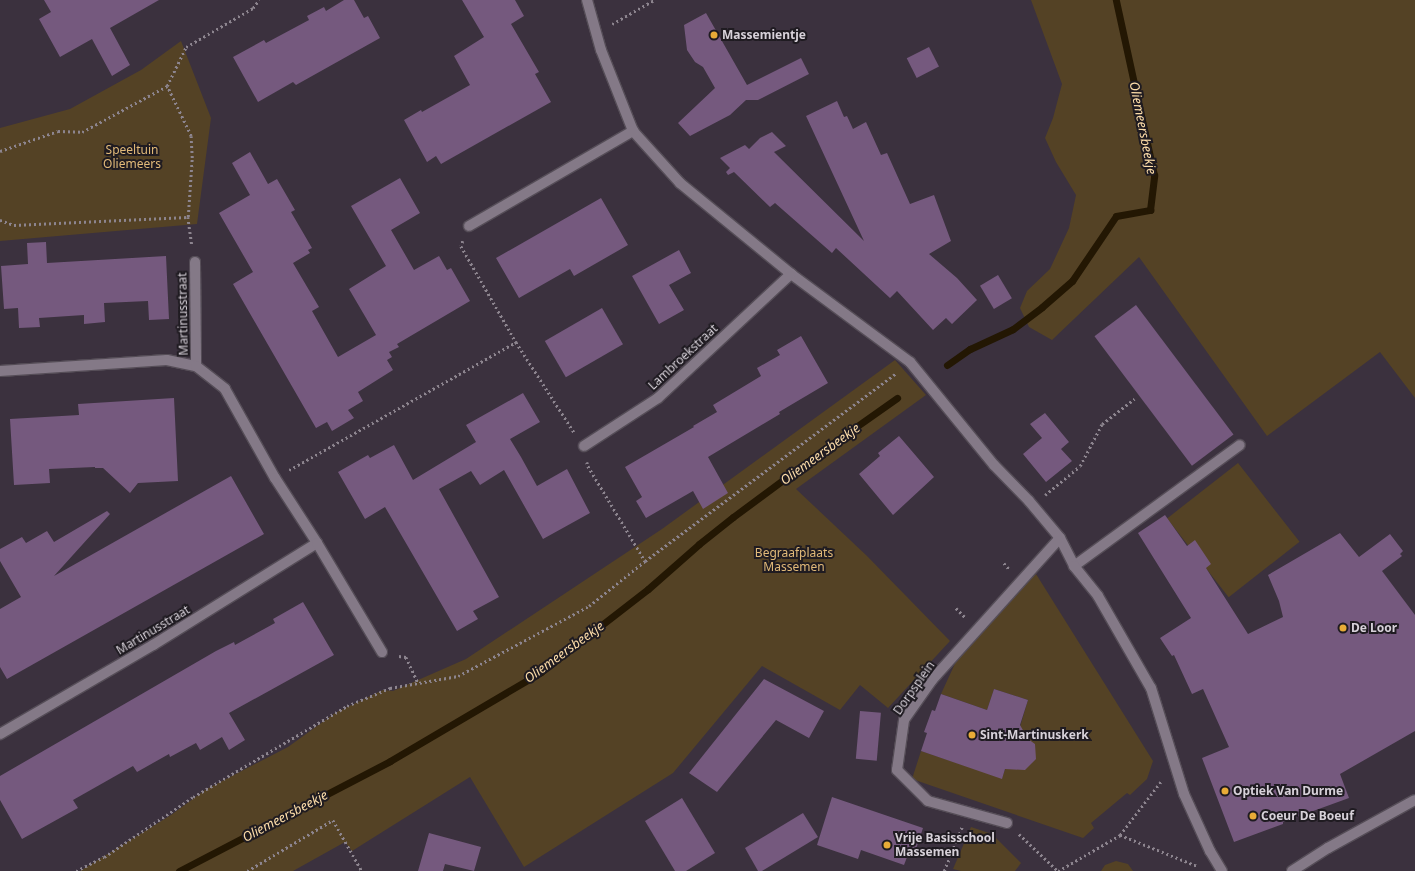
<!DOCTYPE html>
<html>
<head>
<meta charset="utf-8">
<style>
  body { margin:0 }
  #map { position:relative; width:1415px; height:871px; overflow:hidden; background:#3b313e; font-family:"Noto Sans",sans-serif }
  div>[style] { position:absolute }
  .green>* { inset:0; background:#544225; transform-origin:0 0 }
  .stream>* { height:7px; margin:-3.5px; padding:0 3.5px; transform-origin:3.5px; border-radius:3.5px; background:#231703 }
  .building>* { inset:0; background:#75597e; transform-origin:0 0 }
  .path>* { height:2.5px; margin-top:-1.25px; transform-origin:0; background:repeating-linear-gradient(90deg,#8d858f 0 2px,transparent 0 5px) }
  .roads { filter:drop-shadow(1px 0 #554d57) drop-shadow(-1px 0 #554d57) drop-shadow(0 1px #554d57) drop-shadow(0 -1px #554d57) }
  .lane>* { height:10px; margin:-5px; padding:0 5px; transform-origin:5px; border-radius:5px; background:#847987 }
  .street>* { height:10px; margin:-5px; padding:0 5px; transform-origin:5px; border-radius:5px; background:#847987 }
  .secondary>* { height:10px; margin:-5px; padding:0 5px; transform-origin:5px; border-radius:5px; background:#847987 }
  .dots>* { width:11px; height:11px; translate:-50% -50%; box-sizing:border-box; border:2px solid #1f1b21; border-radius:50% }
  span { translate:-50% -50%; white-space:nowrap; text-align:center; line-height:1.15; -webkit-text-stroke:4px #1f1b21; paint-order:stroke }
  .poi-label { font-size:12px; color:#d7d1d9; font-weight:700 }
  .left { translate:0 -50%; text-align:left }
  .park-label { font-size:12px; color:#e2ba79 }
  .street-label { font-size:12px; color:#d7d1d9 }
  .water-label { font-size:13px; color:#fddda9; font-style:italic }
</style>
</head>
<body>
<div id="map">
  <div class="green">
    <div style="clip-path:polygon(1031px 0,1415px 0,1415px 398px,1380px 352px,1267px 436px,1139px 257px,1052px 340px,1029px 327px,1020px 308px,1027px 291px,1050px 269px,1069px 228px,1076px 195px,1056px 162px,1045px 138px,1053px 118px,1062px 84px)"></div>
    <div style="clip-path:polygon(181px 41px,211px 118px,197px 224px,0 241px,0 128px,70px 109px,141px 70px)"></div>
    <div style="clip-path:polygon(895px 360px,926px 395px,796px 489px,867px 556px,950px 641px,888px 708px,860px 685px,840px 710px,762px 666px,673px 773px,524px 867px,470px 777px,352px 851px,345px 842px,293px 871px,80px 871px,171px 815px,205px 790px,288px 747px,335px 713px,383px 690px,393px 691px,466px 659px,662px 529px)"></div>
    <div style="left:1238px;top:463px;width:100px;height:90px;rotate:52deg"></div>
    <div style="clip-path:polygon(1036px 574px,1153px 761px,1147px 779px,1130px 795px,1127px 793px,1091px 823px,1094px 828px,1083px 838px,912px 779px,921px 751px,1002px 778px,1007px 764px,1030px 740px,1017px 737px,1028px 700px,994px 689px,987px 710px,941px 694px,958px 657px)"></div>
    <div style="clip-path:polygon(971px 827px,992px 834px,1021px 863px,1015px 871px,961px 871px,953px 869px)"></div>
    <div style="clip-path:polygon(1116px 861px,1128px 864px,1133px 871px,1101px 871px,1105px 865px)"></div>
  </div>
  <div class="stream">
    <div style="left:947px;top:365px;width:28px;rotate:-35deg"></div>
    <div style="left:970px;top:349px;width:47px;rotate:-24.9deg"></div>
    <div style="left:1013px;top:329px;width:36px;rotate:-37deg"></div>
    <div style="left:1042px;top:307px;width:40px;rotate:-41deg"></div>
    <div style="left:1072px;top:281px;width:78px;rotate:-55.9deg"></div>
    <div style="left:1116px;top:216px;width:35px;rotate:-10deg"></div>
    <div style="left:1150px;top:210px;width:35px;rotate:-83deg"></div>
    <div style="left:1154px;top:175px;width:179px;rotate:-102.3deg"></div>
    <div style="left:179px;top:871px;width:238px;rotate:-27.5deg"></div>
    <div style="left:390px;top:761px;width:175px;rotate:-30.5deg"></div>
    <div style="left:541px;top:672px;width:135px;rotate:-37.8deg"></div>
    <div style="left:648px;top:589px;width:68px;rotate:-41.4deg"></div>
    <div style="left:699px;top:544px;width:43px;rotate:-38.5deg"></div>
    <div style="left:733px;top:517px;width:116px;rotate:-36.6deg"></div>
    <div style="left:826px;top:448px;width:87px;rotate:-35.2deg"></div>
  </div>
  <div class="building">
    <div style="clip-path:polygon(44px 0,159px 0,110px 28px,130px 65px,112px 76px,92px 39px,60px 57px,39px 19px,51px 12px)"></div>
    <div style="clip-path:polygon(344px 0,354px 0,364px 18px,368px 16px,380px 38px,296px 85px,293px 82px,258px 102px,233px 57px,264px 40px,266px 43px,309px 20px,307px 16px,324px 7px,326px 11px)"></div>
    <div style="clip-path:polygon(462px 0,515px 0,524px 16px,511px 24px,539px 72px,535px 74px,551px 102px,441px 164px,436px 156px,427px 162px,404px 120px,421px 110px,422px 112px,470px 85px,454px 56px,484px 37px)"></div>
    <div style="clip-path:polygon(706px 13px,747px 85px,801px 58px,809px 74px,758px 100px,746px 100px,730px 115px,690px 136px,678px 123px,715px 88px,703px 67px,695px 62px,687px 50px,684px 25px)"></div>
    <div style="left:929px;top:47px;width:22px;height:25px;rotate:63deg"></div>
    <div style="clip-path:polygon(837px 101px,844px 117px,847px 116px,853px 129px,866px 122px,881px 155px,887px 153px,910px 204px,934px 195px,951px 241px,929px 254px,957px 278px,977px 300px,952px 324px,946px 318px,933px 330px,897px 291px,890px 298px,836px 248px,832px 253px,775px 203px,770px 207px,734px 172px,728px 175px,726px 172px,730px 168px,720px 158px,745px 145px,749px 149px,760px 138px,772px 132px,786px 146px,774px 152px,864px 241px,806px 116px)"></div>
    <div style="clip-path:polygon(250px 152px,268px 184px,277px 179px,295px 210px,291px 212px,312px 248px,308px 250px,310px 253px,293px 263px,319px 307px,312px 311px,338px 357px,376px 335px,349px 289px,386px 266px,351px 206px,400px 178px,420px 213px,391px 230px,414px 270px,439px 256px,447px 270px,451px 268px,470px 301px,397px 344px,399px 347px,389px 352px,392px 357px,387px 360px,393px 370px,358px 392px,363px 401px,348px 410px,354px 418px,332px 431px,327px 422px,316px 428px,233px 284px,253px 272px,219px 213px,250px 195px,232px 163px)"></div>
    <div style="clip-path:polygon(601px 198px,628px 245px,574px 276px,570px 269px,519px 298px,496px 258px)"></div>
    <div style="clip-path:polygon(46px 242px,47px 263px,166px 256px,169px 319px,149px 320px,148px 301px,104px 303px,105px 322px,84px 324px,84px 315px,39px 318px,40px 327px,19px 328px,18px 308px,4px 309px,1px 266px,28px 264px,27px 243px)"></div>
    <div style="clip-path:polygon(679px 250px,691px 273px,669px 285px,684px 310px,659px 324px,632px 276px)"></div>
    <div style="left:998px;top:275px;width:27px;height:21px;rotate:59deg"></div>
    <div style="left:1136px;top:305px;width:162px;height:52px;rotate:53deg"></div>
    <div style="left:602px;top:308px;width:42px;height:66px;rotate:60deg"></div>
    <div style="clip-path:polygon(801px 336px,828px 383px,779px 412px,780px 414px,708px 457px,728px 493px,703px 509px,693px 491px,646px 518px,636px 501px,642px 497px,625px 467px,694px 427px,693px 426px,717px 412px,713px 405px,761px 376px,757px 368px,780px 355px,777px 350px)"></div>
    <div style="clip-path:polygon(523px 393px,540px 422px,510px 439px,521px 457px,537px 486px,567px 469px,590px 513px,543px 539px,504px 470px,480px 485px,471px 471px,439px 489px,499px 597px,473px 611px,478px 619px,457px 631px,385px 507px,365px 519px,338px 472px,368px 455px,370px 458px,394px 445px,413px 480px,476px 442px,466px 425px)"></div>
    <div style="clip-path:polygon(174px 398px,178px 481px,138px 483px,130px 493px,103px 468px,95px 468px,95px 467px,49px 469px,50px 483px,14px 485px,10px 419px,79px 415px,78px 404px)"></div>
    <div style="clip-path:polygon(1045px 413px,1069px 442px,1061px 449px,1072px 461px,1046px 482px,1023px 454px,1042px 438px,1030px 424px)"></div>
    <div style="clip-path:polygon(899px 436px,934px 477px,893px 515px,859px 474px,880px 456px,878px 453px)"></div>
    <div style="clip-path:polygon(231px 476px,264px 534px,7px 679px,0 667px,0 609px,21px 597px,0 561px,0 549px,22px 537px,26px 543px,47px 531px,54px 542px,107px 511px,110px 514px,54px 576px)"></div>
    <div style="clip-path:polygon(1165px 515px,1187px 546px,1195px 540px,1211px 564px,1206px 568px,1248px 634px,1283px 617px,1279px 601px,1268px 575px,1340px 533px,1359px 557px,1390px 534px,1403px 551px,1400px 554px,1402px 556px,1382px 571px,1415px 615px,1415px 731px,1340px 774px,1349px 798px,1283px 822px,1283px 824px,1234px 842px,1202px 758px,1229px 747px,1203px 689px,1192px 694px,1174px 655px,1172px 656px,1160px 638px,1191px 618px,1138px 533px)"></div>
    <div style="clip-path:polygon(303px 602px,334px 655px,229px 713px,245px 740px,229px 750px,222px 737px,200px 750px,196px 743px,170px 757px,169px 754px,137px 772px,133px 766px,73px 800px,78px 808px,22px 839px,0 800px,0 776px,216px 651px,234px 642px,235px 645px,275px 623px,273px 619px)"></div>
    <div style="clip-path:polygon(764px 679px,824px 711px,809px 738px,776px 720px,717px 792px,689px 773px)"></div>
    <div style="clip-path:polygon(994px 689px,1028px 700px,1020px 725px,1028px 739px,1035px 744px,1036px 759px,1025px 770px,1005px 769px,1002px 779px,921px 751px,927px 733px,924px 732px,932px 710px,935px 711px,941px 694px,987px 710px)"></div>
    <div style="left:860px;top:711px;width:21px;height:48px;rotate:5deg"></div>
    <div style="clip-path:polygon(832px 797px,923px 828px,916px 849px,911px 847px,904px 865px,861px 850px,858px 859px,817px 845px)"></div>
    <div style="clip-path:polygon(682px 798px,715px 853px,686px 871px,675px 871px,645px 821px)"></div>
    <div style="clip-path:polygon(803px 813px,818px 837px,762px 871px,758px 871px,745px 848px)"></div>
    <div style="clip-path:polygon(429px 833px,481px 847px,474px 871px,445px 864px,443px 871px,418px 871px)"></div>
  </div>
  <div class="path">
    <div style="left:612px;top:24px;width:48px;rotate:-29.7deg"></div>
    <div style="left:0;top:151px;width:61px;rotate:-19deg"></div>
    <div style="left:58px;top:131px;width:24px;rotate:2deg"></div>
    <div style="left:82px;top:132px;width:97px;rotate:-28.4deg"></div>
    <div style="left:188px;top:217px;width:59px;rotate:-86.1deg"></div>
    <div style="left:192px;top:158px;width:22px;rotate:-93deg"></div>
    <div style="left:191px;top:136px;width:55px;rotate:-115.6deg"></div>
    <div style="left:167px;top:86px;width:43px;rotate:-64deg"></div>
    <div style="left:186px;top:47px;width:78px;rotate:-30.2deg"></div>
    <div style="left:253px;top:8px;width:10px;rotate:-53deg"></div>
    <div style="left:0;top:220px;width:15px;rotate:20deg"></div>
    <div style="left:14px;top:225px;width:174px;rotate:-2.6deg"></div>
    <div style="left:188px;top:217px;width:28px;rotate:82deg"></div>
    <div style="left:463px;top:241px;width:5px;rotate:112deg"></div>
    <div style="left:461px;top:246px;width:111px;rotate:60.2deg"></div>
    <div style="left:516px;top:342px;width:107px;rotate:57.2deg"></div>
    <div style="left:587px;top:462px;width:4px;rotate:76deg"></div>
    <div style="left:588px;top:466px;width:111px;rotate:59deg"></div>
    <div style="left:289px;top:470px;width:261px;rotate:-29.4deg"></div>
    <div style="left:1045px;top:495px;width:45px;rotate:-39.6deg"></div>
    <div style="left:1080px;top:466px;width:47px;rotate:-62.4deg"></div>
    <div style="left:1102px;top:424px;width:41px;rotate:-38deg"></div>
    <div style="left:1004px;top:563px;width:8px;rotate:50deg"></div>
    <div style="left:956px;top:608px;width:14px;rotate:45deg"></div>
    <div style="left:399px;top:656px;width:7px;rotate:8deg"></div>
    <div style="left:406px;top:657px;width:29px;rotate:65deg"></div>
    <div style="left:1019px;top:834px;width:54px;rotate:43.5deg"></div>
    <div style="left:1120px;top:835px;width:69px;rotate:-52.6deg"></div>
    <div style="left:76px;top:871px;width:31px;rotate:-27deg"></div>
    <div style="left:104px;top:857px;width:107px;rotate:-34deg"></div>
    <div style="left:193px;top:797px;width:179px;rotate:-30.6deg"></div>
    <div style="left:347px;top:706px;width:47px;rotate:-22.7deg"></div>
    <div style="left:390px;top:688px;width:69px;rotate:-10deg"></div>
    <div style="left:458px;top:676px;width:149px;rotate:-28.1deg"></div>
    <div style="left:589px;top:606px;width:72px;rotate:-38.8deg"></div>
    <div style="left:645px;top:561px;width:314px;rotate:-36.8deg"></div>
    <div style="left:247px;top:871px;width:100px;rotate:-30.7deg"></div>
    <div style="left:333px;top:820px;width:59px;rotate:60.4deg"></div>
    <div style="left:944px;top:871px;width:48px;rotate:-67.8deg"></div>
    <div style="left:1058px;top:871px;width:72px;rotate:-30.1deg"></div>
    <div style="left:1120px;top:835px;width:83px;rotate:21.9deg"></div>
  </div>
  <div class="roads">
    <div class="lane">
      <div style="left:1074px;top:566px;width:205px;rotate:-36.1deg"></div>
    </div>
    <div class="street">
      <div style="left:587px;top:0;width:52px;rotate:74.4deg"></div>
      <div style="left:601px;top:50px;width:87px;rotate:68.4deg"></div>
      <div style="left:633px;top:131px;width:70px;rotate:47.9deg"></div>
      <div style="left:680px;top:183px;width:144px;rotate:39.3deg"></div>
      <div style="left:791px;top:274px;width:148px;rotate:36.5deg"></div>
      <div style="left:910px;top:362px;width:133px;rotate:50.8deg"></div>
      <div style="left:994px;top:465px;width:50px;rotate:45.8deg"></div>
      <div style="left:1029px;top:501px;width:48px;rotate:50deg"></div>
      <div style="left:1060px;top:538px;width:31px;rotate:63deg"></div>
      <div style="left:1074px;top:566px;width:38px;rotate:51deg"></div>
      <div style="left:1098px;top:596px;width:106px;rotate:60.1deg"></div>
      <div style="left:1151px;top:688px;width:111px;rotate:72.7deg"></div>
      <div style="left:1184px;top:794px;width:63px;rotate:65.5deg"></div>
      <div style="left:1210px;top:851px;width:23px;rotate:59deg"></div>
      <div style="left:469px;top:226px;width:190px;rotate:-30.1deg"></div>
      <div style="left:195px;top:262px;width:104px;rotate:89.4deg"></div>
      <div style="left:0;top:371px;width:167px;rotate:-3.8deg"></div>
      <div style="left:167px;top:360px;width:30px;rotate:12deg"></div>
      <div style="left:196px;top:366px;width:37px;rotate:38deg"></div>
      <div style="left:225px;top:389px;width:102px;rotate:60.7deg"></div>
      <div style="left:275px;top:478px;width:77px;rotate:57.1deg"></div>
      <div style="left:317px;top:543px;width:193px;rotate:148.1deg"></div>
      <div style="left:153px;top:645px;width:177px;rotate:149.8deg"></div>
      <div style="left:584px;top:446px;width:88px;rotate:-33deg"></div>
      <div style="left:658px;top:398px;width:182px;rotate:-43deg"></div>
      <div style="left:317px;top:543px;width:127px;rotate:59.2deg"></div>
      <div style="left:1007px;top:823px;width:82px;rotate:-164.4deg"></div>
      <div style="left:928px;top:801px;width:44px;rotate:-135deg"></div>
      <div style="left:897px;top:770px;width:50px;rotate:-82deg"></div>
      <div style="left:904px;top:720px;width:49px;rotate:-55deg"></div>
      <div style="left:932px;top:680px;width:191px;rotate:-48deg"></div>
    </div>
    <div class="secondary">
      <div style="left:1292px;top:871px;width:43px;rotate:-32.6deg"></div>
      <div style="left:1328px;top:848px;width:99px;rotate:-28.9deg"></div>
    </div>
  </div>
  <div class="dots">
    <div style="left:714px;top:35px;background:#e8ab37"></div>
    <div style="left:1343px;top:628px;background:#e8ab37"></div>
    <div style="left:972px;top:735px;background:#e8ab37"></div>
    <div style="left:1225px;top:791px;background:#e8ab37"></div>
    <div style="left:1253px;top:816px;background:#e8ab37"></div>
    <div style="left:887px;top:845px;background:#e8ab37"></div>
  </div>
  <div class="poi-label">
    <span class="left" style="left:722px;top:35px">Massemientje</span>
    <span class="left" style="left:1351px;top:628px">De Loor</span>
    <span class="left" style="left:980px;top:735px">Sint-Martinuskerk</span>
    <span class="left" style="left:1233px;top:791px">Optiek Van Durme</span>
    <span class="left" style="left:1261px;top:816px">Coeur De Boeuf</span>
    <span class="left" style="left:895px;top:845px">Vrije Basisschool<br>Massemen</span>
  </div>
  <div class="park-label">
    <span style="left:132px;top:157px">Speeltuin<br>Oliemeers</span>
    <span style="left:794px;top:560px">Begraafplaats<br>Massemen</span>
  </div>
  <div class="street-label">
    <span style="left:183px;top:314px;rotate:-91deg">Martinusstraat</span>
    <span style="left:683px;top:357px;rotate:-43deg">Lambroekstraat</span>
    <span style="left:153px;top:630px;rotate:-31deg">Martinusstraat</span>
    <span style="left:914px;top:688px;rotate:-55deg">Dorpsplein</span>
  </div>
  <div class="water-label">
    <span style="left:1143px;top:128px;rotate:79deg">Oliemeersbeekje</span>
    <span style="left:820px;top:454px;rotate:-36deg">Oliemeersbeekje</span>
    <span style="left:564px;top:652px;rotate:-36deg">Oliemeersbeekje</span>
    <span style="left:285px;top:816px;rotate:-28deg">Oliemeersbeekje</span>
  </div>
</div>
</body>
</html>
